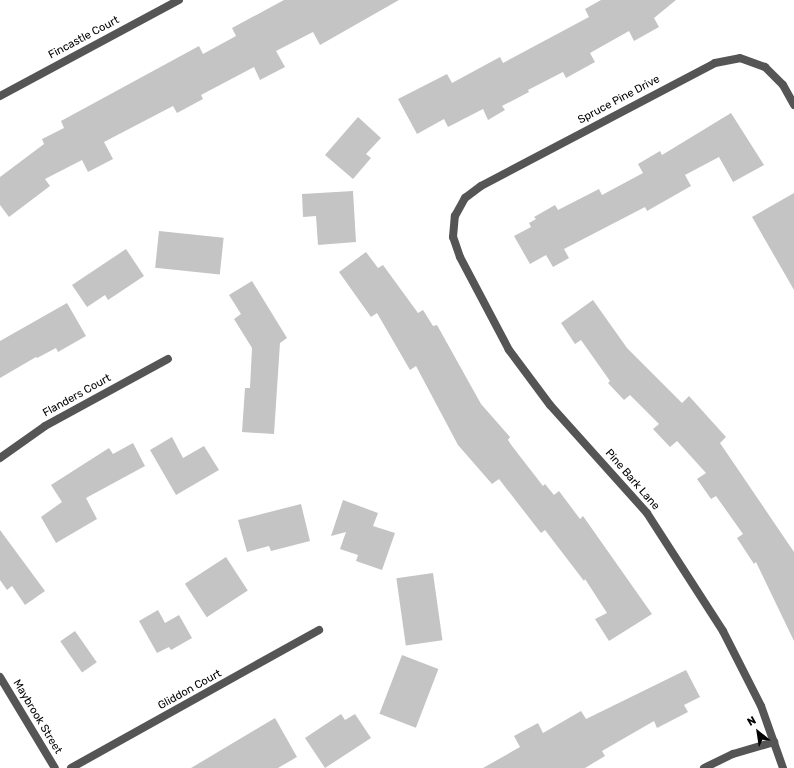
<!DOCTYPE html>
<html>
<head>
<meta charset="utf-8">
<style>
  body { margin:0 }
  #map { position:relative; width:794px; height:768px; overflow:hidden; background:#fff; font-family:Rubik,sans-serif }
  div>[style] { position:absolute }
  .building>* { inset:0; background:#c4c4c4; transform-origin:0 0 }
  .street>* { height:8px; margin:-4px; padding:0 4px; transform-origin:4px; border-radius:4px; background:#555 }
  span { translate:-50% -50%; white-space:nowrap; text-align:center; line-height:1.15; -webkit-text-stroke:3px #fff; paint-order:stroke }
  .street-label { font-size:11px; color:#000 }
  .north { position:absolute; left:738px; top:712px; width:40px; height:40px; -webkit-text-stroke:3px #fff; paint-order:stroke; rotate:330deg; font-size:11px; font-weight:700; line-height:16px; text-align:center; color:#000 }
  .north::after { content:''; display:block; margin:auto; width:14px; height:18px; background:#000; clip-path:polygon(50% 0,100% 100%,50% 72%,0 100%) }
</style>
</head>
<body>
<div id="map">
  <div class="building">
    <div style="clip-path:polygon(284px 0,399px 0,320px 45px,313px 32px,276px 51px,285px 67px,260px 80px,254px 67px,201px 95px,203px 99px,177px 113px,173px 106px,104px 142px,113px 159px,88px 172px,82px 160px,45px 179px,50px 186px,9px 217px,0 205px,0 177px,44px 144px,42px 139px,64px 128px,61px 121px,199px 46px,203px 54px,236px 36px,232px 28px)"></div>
    <div style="clip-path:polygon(601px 0,676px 0,654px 18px,659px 27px,634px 41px,629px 31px,590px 53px,595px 62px,566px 78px,563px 72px,528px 90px,529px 92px,502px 106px,505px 110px,488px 120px,483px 109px,448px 127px,444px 119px,417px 134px,398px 99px,447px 74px,452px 83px,500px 57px,503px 63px,589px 17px,585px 9px)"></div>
    <div style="clip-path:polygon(731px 113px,764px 165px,733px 182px,719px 157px,685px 175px,691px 186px,647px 211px,645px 207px,564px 249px,569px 258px,553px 267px,546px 255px,530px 264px,514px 236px,531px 227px,529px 223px,536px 219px,534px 217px,555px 205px,558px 210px,599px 189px,602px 195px,643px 173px,638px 164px,660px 151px,662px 155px)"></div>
    <div style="clip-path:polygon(358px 117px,381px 138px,366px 154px,371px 158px,353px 179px,325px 155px)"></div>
    <div style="clip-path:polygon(353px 191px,356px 242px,318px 245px,316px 216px,303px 217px,302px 194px)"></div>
    <div style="clip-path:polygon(794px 193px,794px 290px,752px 217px)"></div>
    <div style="left:159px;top:231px;width:65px;height:37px;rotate:6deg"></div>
    <div style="clip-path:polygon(126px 249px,144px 276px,108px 300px,105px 295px,87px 307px,72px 285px)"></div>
    <div style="clip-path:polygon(366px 252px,378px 268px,383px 265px,418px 313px,423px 310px,433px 326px,437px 325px,481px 404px,510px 437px,508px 440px,512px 446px,543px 486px,545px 484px,554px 495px,559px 491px,580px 519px,583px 516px,652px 614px,609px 641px,595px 619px,607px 613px,585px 579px,584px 581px,545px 530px,541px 533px,499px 479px,492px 484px,458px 445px,416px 366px,410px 370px,377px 313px,371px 317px,339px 272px)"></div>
    <div style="clip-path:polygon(252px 281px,287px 338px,280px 343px,274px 434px,242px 432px,245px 388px,250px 388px,252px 348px,234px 319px,241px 314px,229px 295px)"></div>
    <div style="clip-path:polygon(593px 300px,627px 348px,682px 403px,689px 396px,726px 437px,720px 443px,794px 552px,794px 641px,756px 562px,754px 564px,737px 538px,743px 534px,716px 496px,711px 499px,697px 479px,706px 473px,677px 441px,670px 447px,653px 429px,659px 424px,630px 395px,624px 400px,608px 383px,610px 381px,581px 340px,575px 344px,561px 323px)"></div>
    <div style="clip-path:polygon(67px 303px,86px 336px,58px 352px,56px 348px,37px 358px,36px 357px,0 378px,0 341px)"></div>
    <div style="clip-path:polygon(172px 437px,183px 458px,204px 446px,219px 470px,176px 495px,150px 450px)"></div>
    <div style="clip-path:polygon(133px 443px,145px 466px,86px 498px,97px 519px,56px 543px,41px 517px,62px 502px,51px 485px,109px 448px,113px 454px)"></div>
    <div style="clip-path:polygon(343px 500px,378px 513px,373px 526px,395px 533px,382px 570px,356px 561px,358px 555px,340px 549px,346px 532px,331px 536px)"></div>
    <div style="clip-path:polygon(301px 504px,310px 541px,271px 551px,269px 546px,247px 552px,238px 520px)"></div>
    <div style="clip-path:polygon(0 530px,45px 591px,25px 605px,12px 586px,7px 590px,0 580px)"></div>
    <div style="left:226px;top:557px;width:40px;height:49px;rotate:57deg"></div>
    <div style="left:433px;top:573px;width:68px;height:37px;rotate:82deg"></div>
    <div style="clip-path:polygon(158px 610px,165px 623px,179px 615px,192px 638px,171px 650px,169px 647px,157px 653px,139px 621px)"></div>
    <div style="left:75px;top:631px;width:38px;height:18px;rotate:55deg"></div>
    <div style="left:402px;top:655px;width:39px;height:63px;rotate:21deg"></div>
    <div style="clip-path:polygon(686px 670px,700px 697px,684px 705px,688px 712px,657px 728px,654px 721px,602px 751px,605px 756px,585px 768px,483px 768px,520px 747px,514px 736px,538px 723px,543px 733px,581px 711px,586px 719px)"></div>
    <div style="clip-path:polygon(341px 714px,345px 720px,355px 714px,371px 738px,325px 768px,305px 738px)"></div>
    <div style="clip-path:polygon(275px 718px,297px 757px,278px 768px,191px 768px)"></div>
  </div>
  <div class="street">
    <div style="left:0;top:96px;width:203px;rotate:-28.2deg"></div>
    <div style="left:0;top:458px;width:55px;rotate:-35.4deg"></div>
    <div style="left:45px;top:426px;width:140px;rotate:-28.6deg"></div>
    <div style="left:0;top:677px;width:106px;rotate:58.9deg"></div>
    <div style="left:71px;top:768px;width:284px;rotate:-29.1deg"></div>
    <div style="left:704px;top:768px;width:32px;rotate:-26deg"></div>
    <div style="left:733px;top:754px;width:43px;rotate:-16.3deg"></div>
    <div style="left:783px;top:768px;width:66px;rotate:-109.5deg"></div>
    <div style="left:761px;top:706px;width:84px;rotate:-116.9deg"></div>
    <div style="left:723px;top:631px;width:140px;rotate:-122.8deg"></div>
    <div style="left:647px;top:513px;width:145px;rotate:-131.9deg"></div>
    <div style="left:550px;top:405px;width:69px;rotate:-126.7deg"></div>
    <div style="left:509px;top:350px;width:105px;rotate:-117.8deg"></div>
    <div style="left:460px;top:257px;width:21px;rotate:-109deg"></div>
    <div style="left:453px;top:237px;width:21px;rotate:-85deg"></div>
    <div style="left:455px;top:216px;width:21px;rotate:-61deg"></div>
    <div style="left:465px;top:198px;width:20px;rotate:-37deg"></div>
    <div style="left:481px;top:186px;width:264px;rotate:-27.7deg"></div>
    <div style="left:715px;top:63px;width:25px;rotate:-11deg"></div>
    <div style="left:740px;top:58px;width:27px;rotate:20deg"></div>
    <div style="left:765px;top:67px;width:25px;rotate:45deg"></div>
    <div style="left:783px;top:85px;width:23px;rotate:61deg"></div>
  </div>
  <div class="street-label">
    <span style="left:84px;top:38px;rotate:-28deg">Fincastle Court</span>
    <span style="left:619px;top:100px;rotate:-28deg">Spruce Pine Drive</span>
    <span style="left:77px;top:396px;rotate:-29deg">Flanders Court</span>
    <span style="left:632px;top:480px;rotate:49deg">Pine Bark Lane</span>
    <span style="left:190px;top:690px;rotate:-29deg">Gliddon Court</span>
    <span style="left:37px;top:717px;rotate:59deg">Maybrook Street</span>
  </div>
  <div class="north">N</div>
</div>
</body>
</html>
